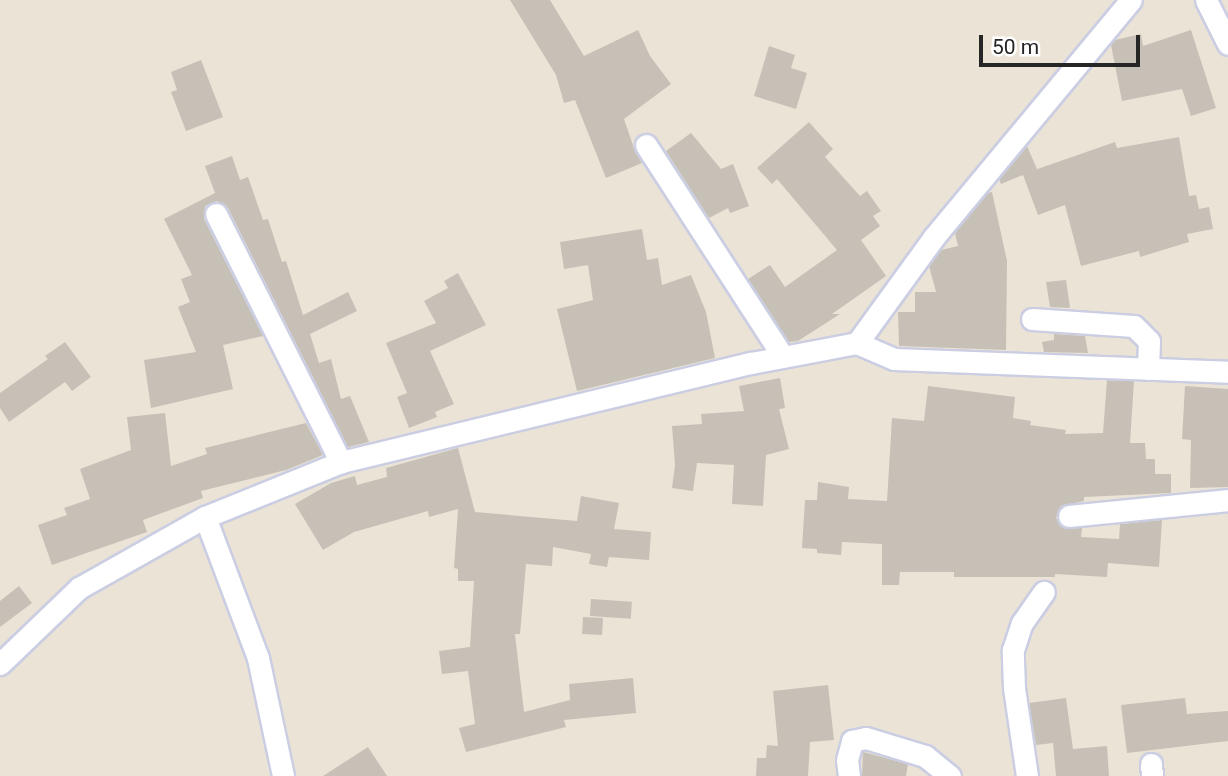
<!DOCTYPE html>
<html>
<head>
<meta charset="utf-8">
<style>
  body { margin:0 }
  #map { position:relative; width:1228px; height:776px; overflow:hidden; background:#ebe3d6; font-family:Roboto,sans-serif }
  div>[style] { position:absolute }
  .building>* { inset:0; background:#c6c0b6; transform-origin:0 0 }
  .roads { filter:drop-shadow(2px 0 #cbcee2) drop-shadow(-2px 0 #cbcee2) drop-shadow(0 2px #cbcee2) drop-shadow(0 -2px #cbcee2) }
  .minor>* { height:21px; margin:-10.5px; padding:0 10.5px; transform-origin:10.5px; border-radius:10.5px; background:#fff }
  span { translate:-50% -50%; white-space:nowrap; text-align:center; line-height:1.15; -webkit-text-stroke:6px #fff; paint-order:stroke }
  .scale { position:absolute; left:979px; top:35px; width:161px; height:32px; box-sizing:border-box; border:4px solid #262626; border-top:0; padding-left:9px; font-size:21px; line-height:24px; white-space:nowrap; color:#262626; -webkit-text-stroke:5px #fff; paint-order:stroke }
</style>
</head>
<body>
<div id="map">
  <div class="building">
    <div style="clip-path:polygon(510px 0,550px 0,584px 56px,638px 30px,650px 56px,671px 84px,624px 119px,635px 151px,642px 163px,606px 178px,575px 100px,564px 103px,556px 75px)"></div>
    <div style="clip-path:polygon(1191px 30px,1216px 108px,1191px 116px,1182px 89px,1122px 101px,1111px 45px,1115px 40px,1141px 34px,1143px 46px)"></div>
    <div style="clip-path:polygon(769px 46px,795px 55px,791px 68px,807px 73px,796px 109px,754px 96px)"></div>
    <div style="clip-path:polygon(201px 60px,223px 117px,186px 131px,171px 92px,177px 90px,171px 72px)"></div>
    <div style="clip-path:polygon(809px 122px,833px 149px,825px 157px,860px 196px,867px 191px,881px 211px,873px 216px,880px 226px,861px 240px,886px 276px,832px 314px,840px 314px,798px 341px,789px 342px,748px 279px,770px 265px,785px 287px,837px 250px,777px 179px,772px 184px,757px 168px)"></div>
    <div style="clip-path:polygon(691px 133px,721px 169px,733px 164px,749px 206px,730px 213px,728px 208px,709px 218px,666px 151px)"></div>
    <div style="clip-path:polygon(1179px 137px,1189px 196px,1196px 195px,1199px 209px,1209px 207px,1213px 229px,1187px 234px,1189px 242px,1140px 257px,1139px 251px,1081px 266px,1065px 205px,1038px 215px,1023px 175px,1001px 184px,999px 179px,1027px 146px,1037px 169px,1026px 173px,1115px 142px,1117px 148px)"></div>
    <div style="clip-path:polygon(232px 156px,240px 180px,248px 177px,263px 220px,268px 219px,282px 262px,286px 261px,303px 315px,348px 292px,357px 311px,310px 334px,319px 363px,331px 359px,341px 399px,350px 396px,369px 442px,348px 447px,228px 208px,217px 201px,205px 206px,204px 219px,263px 336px,223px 345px,233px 389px,151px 408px,144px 360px,196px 352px,178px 307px,190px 302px,181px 279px,192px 275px,164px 219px,215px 193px,205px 166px)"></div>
    <div style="clip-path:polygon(992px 192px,1007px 261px,1006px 350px,899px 346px,898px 312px,915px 312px,915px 292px,936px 292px,929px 266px,941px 250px,958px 246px,955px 233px,987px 193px)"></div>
    <div style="clip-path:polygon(642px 229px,647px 260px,658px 258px,662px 285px,691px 275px,706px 312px,715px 358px,577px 391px,557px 309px,593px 300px,588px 265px,564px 269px,560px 242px)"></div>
    <div style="clip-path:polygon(458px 273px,486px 325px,430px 351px,454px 404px,435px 412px,437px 417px,409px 428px,397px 397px,407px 393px,386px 343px,436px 323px,424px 301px,448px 288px,444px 281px)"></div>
    <div style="clip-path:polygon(1066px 280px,1070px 308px,1050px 307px,1046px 282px)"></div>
    <div style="clip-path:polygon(1054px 334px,1085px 336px,1088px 353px,1044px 352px,1042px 342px,1054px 340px)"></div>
    <div style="clip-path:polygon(65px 342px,91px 377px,72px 391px,65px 382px,9px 422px,0 408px,0 393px,48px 359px,45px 356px)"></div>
    <div style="clip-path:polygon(780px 378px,785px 408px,779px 409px,789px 449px,766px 455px,763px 506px,732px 504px,734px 465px,697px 463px,693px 491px,672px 488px,675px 465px,672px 426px,702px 424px,701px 414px,744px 411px,739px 386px)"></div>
    <div style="clip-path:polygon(1107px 380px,1134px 381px,1130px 443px,1145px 443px,1146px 459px,1155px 459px,1155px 474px,1171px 474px,1171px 493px,1084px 497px,1084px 501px,1061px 506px,1056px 518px,1064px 528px,1082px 528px,1081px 537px,1119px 539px,1120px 524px,1162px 520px,1159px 567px,1108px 563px,1107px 577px,1055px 574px,1055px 577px,954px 577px,954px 572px,900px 572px,899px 585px,882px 585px,882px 544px,842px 542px,841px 555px,817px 553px,817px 549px,802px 548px,805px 500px,817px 500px,818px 482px,849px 487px,848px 499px,887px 501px,892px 418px,924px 421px,928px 386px,1015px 397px,1013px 418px,1031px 421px,1030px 425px,1066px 430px,1065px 434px,1103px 433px)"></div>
    <div style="clip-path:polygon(1185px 386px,1228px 389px,1228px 487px,1190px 488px,1191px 440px,1182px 439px)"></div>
    <div style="clip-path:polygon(165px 413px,171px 466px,207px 454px,205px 448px,306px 423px,323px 455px,286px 470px,201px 491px,203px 498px,143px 520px,147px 532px,52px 565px,38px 525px,67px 515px,64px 508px,90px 499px,80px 469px,131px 450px,127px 417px)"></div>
    <div style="clip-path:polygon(458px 448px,475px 512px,577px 521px,581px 496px,619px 503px,614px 529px,651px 532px,649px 560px,609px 557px,607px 567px,589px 564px,591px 554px,553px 547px,552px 566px,526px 564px,520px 634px,515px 634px,524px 712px,570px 700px,569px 684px,633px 678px,636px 713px,564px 720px,566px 727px,466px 752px,459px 728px,475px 724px,468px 671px,442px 674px,439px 651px,470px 647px,474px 581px,458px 581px,458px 569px,454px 568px,458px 509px,429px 517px,428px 511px,354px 532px,323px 550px,295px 504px,331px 483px,355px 476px,357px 485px,387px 477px,386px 468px)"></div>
    <div style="clip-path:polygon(19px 586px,32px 603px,0 627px,0 601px)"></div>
    <div style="left:591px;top:599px;width:41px;height:17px;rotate:4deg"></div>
    <div style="left:583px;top:617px;width:20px;height:17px;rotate:3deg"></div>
    <div style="clip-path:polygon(828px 685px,834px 740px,810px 742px,808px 776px,756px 776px,757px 758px,766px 758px,767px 745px,778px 746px,773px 691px)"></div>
    <div style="clip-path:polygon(1066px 698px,1073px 749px,1107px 746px,1109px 776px,1056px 776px,1053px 743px,1036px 745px,1029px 703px)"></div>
    <div style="clip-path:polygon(1185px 698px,1187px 714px,1228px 711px,1228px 741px,1127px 753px,1121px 705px)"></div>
    <div style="clip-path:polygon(368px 747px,387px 776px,323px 776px)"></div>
    <div style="clip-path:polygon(863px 752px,908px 764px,906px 776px,862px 776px)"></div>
  </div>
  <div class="roads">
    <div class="minor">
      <div style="left:1206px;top:0;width:49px;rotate:63.4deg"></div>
      <div style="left:646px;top:145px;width:252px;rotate:57.1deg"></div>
      <div style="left:216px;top:214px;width:278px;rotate:63.3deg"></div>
      <div style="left:1032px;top:319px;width:102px;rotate:3.9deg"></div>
      <div style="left:1134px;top:326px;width:21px;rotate:45deg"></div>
      <div style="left:1149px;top:341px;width:28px;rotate:92deg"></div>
      <div style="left:857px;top:343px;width:40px;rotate:23.4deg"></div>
      <div style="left:894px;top:359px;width:334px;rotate:2.2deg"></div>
      <div style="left:1069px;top:516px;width:160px;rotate:-5.7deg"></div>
      <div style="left:205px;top:517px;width:151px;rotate:69.4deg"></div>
      <div style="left:258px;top:658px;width:121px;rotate:78deg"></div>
      <div style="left:0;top:664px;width:110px;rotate:-43.9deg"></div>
      <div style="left:79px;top:588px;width:145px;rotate:-29.4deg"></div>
      <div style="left:205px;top:517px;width:147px;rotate:-22deg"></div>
      <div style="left:341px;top:462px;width:422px;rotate:-13.6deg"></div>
      <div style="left:751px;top:363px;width:108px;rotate:-10.7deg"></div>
      <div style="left:857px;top:343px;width:131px;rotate:-54deg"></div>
      <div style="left:934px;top:237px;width:308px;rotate:-50.3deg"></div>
      <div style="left:1151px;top:764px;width:12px;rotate:85deg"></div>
      <div style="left:849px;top:776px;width:16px;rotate:-97deg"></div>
      <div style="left:847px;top:760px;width:20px;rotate:-75deg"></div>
      <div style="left:852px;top:741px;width:14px;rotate:-12deg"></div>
      <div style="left:866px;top:738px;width:62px;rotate:17deg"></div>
      <div style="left:925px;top:756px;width:32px;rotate:39deg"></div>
      <div style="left:1027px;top:776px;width:89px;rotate:-98.4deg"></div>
      <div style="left:1014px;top:688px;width:38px;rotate:-92deg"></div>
      <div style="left:1013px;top:650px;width:28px;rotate:-72deg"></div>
      <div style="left:1022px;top:623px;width:38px;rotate:-55deg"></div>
    </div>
  </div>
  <div class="scale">50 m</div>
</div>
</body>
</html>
